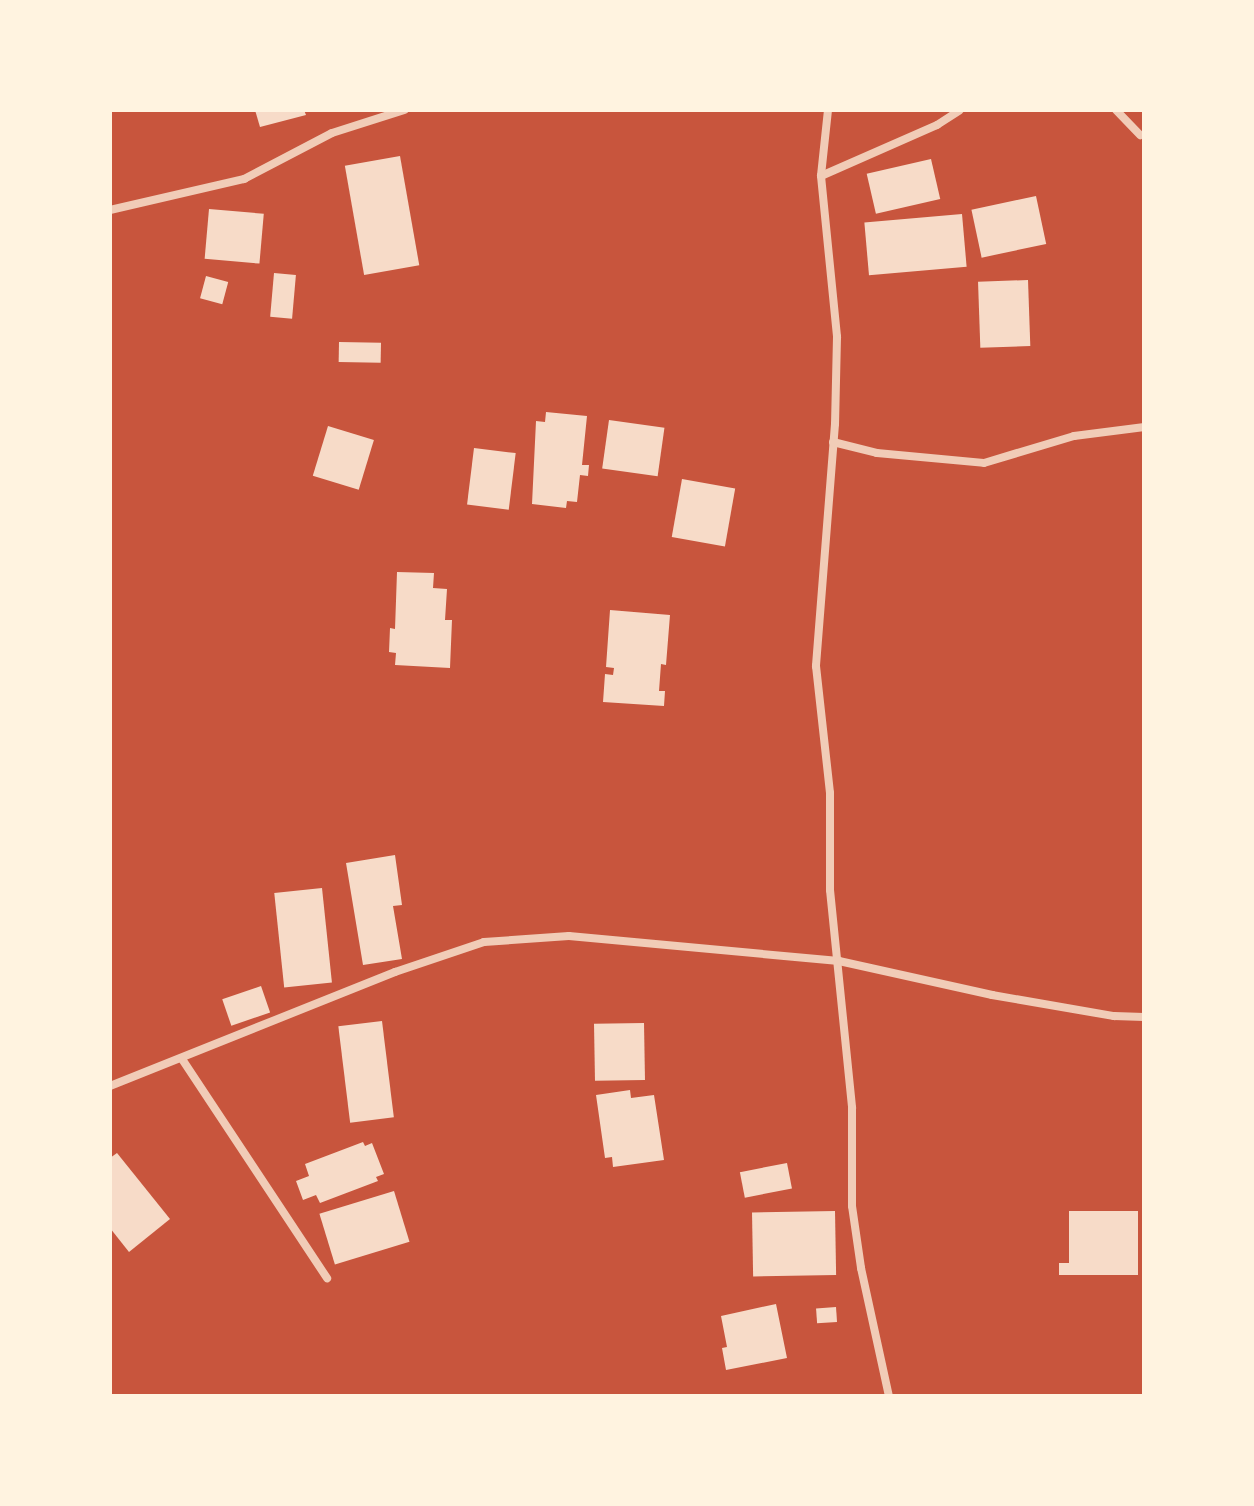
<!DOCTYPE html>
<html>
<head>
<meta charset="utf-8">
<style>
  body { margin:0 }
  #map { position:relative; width:1254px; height:1506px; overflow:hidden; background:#c8553d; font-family:Georgia,serif }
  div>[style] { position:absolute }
  .building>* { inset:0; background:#f7dbc8; transform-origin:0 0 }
  .minor>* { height:8px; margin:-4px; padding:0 4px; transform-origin:4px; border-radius:4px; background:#f1ccb7 }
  span { translate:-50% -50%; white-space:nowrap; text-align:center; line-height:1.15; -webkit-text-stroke:8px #fff3e0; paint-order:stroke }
  .frame { position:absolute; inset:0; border:112px solid #fff3e0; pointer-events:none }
</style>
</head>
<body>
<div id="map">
  <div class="building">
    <div style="clip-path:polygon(255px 110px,304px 110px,306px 115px,260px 127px)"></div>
    <div style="left:400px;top:156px;width:111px;height:56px;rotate:80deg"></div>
    <div style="left:931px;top:159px;width:41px;height:66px;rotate:77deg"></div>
    <div style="left:1036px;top:196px;width:49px;height:66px;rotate:78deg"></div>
    <div style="left:209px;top:209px;width:55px;height:50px;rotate:5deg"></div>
    <div style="left:962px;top:214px;width:53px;height:98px;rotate:85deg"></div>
    <div style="left:274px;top:273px;width:22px;height:44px;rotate:5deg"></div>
    <div style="left:206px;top:276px;width:23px;height:23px;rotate:15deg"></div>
    <div style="left:1028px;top:280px;width:66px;height:50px;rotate:88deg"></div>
    <div style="left:339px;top:342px;width:42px;height:20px;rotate:1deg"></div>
    <div style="clip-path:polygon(546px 412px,587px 416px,582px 465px,589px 465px,588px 476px,580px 475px,577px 502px,567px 501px,566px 508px,532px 504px,536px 421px,545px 422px)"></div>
    <div style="left:609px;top:420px;width:56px;height:49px;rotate:8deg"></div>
    <div style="left:328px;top:426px;width:48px;height:52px;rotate:17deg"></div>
    <div style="left:474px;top:448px;width:42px;height:57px;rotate:7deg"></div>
    <div style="left:682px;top:479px;width:54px;height:59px;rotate:10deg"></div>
    <div style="clip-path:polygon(397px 572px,434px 573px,433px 588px,447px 589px,445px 620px,452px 620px,450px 668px,395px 665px,396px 653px,389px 652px,390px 628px,395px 629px)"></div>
    <div style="clip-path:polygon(610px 610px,670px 615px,666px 665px,661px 664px,659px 691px,665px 691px,664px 706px,603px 702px,605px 674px,613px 675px,614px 668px,606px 667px)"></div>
    <div style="clip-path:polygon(395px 855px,402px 905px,393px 906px,402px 959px,363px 965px,346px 863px)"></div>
    <div style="left:322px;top:888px;width:95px;height:48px;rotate:84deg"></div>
    <div style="left:261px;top:986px;width:28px;height:41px;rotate:71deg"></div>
    <div style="left:382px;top:1021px;width:97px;height:44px;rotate:83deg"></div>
    <div style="left:644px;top:1023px;width:57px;height:50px;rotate:89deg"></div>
    <div style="clip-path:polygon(630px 1090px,631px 1098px,654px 1095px,664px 1160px,613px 1167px,612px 1157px,605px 1158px,596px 1095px)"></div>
    <div style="clip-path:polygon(363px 1142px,365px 1146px,372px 1143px,384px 1174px,376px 1177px,378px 1181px,320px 1203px,316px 1195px,303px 1200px,296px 1181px,309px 1176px,305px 1164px)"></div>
    <div style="clip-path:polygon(117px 1153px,170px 1219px,129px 1252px,110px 1228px,110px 1158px)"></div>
    <div style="left:787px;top:1163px;width:26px;height:48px;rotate:79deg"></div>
    <div style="left:394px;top:1191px;width:53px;height:78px;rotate:73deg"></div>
    <div style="left:835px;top:1211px;width:64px;height:83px;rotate:89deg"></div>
    <div style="clip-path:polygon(1069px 1211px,1138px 1211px,1138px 1275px,1059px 1275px,1059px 1263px,1069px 1263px)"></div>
    <div style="clip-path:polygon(776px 1304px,787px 1358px,726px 1370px,722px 1348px,727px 1347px,721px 1316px)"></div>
    <div style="left:836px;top:1307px;width:15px;height:20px;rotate:86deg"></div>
  </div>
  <div class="minor">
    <div style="left:828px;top:110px;width:66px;rotate:96.1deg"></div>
    <div style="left:821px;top:176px;width:162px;rotate:84.3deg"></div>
    <div style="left:837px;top:337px;width:87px;rotate:91.3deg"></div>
    <div style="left:835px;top:424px;width:243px;rotate:94.5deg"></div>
    <div style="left:816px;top:666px;width:128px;rotate:83.7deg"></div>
    <div style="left:830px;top:793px;width:97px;rotate:90deg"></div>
    <div style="left:830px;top:890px;width:219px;rotate:84.2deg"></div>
    <div style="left:852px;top:1108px;width:98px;rotate:90deg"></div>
    <div style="left:852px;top:1206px;width:63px;rotate:81.7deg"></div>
    <div style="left:861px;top:1268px;width:131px;rotate:77.7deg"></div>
    <div style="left:1116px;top:110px;width:35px;rotate:46deg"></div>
    <div style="left:821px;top:176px;width:127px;rotate:-23.7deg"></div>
    <div style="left:937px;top:125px;width:27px;rotate:-33deg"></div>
    <div style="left:110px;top:210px;width:138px;rotate:-13deg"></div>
    <div style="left:244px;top:179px;width:99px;rotate:-27.6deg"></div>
    <div style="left:332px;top:133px;width:76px;rotate:-17.7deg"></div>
    <div style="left:833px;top:442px;width:45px;rotate:14deg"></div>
    <div style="left:877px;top:453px;width:107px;rotate:5.3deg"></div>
    <div style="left:984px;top:463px;width:94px;rotate:-16.7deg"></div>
    <div style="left:1074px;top:436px;width:71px;rotate:-7.3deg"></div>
    <div style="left:182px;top:1059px;width:263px;rotate:56.5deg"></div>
    <div style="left:110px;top:1086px;width:307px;rotate:-21.8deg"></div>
    <div style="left:395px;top:972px;width:94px;rotate:-18.6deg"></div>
    <div style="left:484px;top:942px;width:85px;rotate:-4deg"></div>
    <div style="left:569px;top:936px;width:271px;rotate:5.3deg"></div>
    <div style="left:839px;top:961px;width:157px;rotate:12.5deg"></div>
    <div style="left:992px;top:995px;width:124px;rotate:9.8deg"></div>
    <div style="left:1114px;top:1016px;width:30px;rotate:2deg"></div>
  </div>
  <div class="frame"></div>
</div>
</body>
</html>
